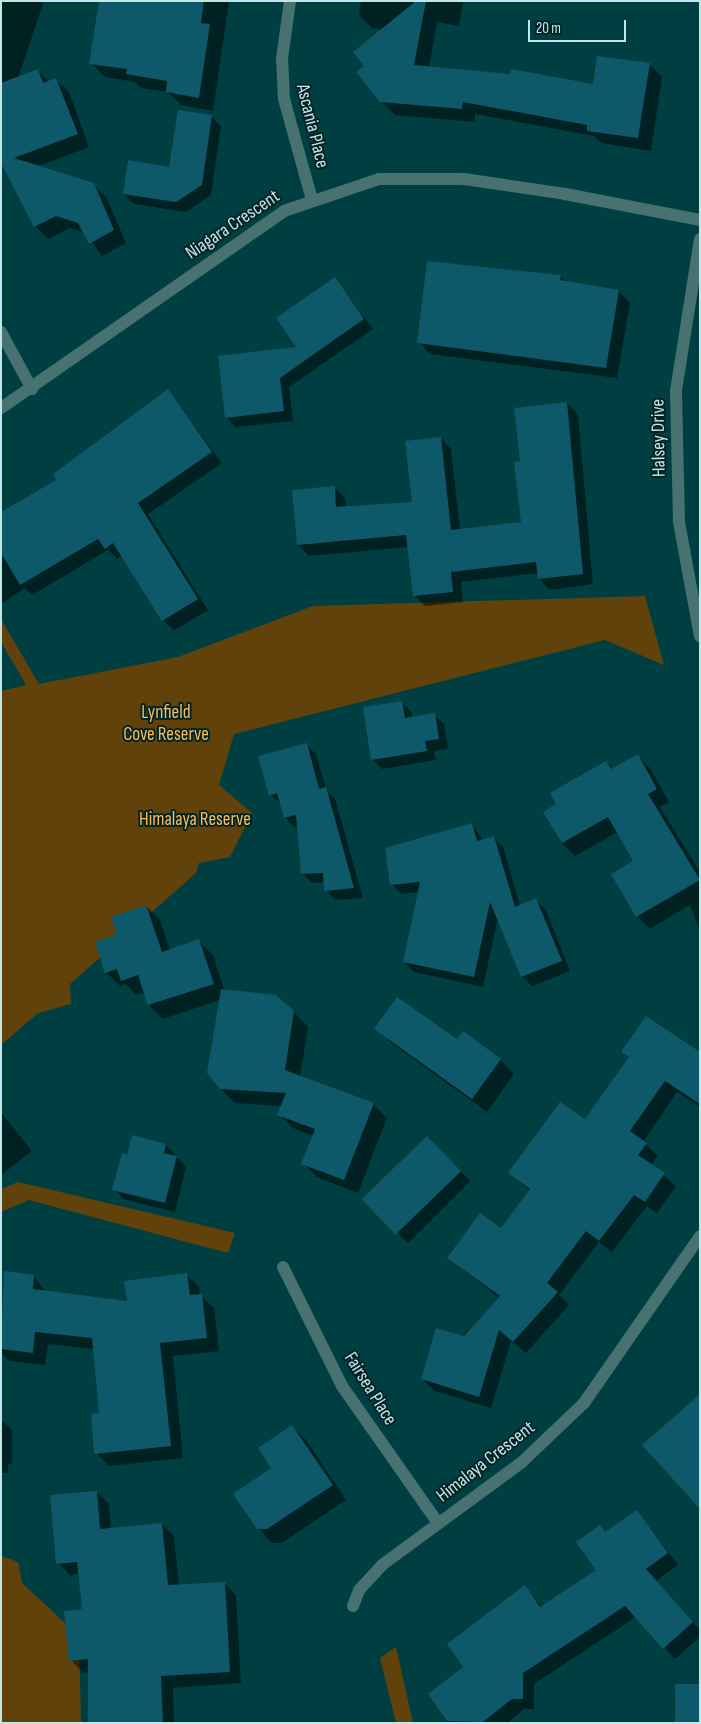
<!DOCTYPE html>
<html>
<head>
<meta charset="utf-8">
<style>
  body { margin:0 }
  #map { position:relative; width:701px; height:1724px; overflow:hidden; background:#003f41; font-family:"Sofia Sans Condensed",sans-serif }
  div>[style] { position:absolute }
  .green>* { inset:0; background:#60420a }
  .shadow>* { inset:0; background:#0007; transform-origin:0 0 }
  .building>* { inset:0; background:#0d5969; transform-origin:0 0 }
  .minor>* { height:12px; margin:-6px; padding:0 6px; transform-origin:6px; border-radius:6px; background:#487172 }
  .tertiary>* { height:12px; margin:-6px; padding:0 6px; transform-origin:6px; border-radius:6px; background:#487172 }
  span { translate:-50% -50%; white-space:nowrap; text-align:center; line-height:1.15; -webkit-text-stroke:4px #042324; paint-order:stroke }
  .street-label { font-size:19px; color:#c2e5e5 }
  .park-label { font-size:19px; color:#f9bd5c }
  .frame { position:absolute; inset:0; border:2px solid #c2e5e5; pointer-events:none }
  .scale { position:absolute; left:528px; top:20px; width:98px; height:22px; box-sizing:border-box; border:2px solid #c2e5e5; border-top:0; padding-left:6px; font-size:15px; line-height:18px; white-space:nowrap; color:#c2e5e5; -webkit-text-stroke:4px #042324; paint-order:stroke }
</style>
</head>
<body>
<div id="map">
  <div class="green">
    <div style="clip-path:polygon(645px 596px,664px 665px,605px 640px,234px 734px,219px 785px,252px 813px,230px 857px,199px 863px,196px 873px,70px 984px,71px 1004px,38px 1013px,1px 1045px,1px 691px,26px 685px,1px 642px,1px 619px,39px 684px,178px 657px,313px 606px)"></div>
    <div style="clip-path:polygon(18px 1182px,235px 1233px,228px 1253px,29px 1200px,1px 1212px,1px 1189px)"></div>
    <div style="clip-path:polygon(1px 1556px,18px 1562px,22px 1583px,79px 1636px,81px 1723px,1px 1723px)"></div>
    <div style="clip-path:polygon(396px 1647px,413px 1723px,396px 1723px,380px 1658px)"></div>
  </div>
  <div class="shadow">
    <div style="clip-path:polygon(1px 1px,44px 1px,18px 78px,38px 70px,49px 82px,56px 80px,69px 92px,89px 147px,36px 167px,93px 184px,106px 197px,126px 243px,102px 256px,85px 233px,69px 228px,48px 239px,35px 226px,1px 145px)"></div>
    <div style="clip-path:polygon(99px 1px,229px 1px,213px 111px,181px 105px,168px 92px,141px 88px,135px 82px,105px 77px,91px 63px)"></div>
    <div style="clip-path:polygon(361px 1px,463px 1px,459px 26px,437px 22px,429px 68px,594px 86px,649px 64px,662px 77px,651px 151px,601px 143px,594px 136px,475px 114px,475px 122px,395px 115px,381px 101px,366px 66px,383px 30px,372px 28px,359px 15px)"></div>
    <div style="clip-path:polygon(211px 116px,221px 126px,211px 195px,186px 212px,134px 204px,124px 194px,170px 168px)"></div>
    <div style="clip-path:polygon(560px 276px,567px 282px,619px 291px,630px 303px,617px 378px,430px 354px,419px 342px)"></div>
    <div style="clip-path:polygon(335px 279px,373px 329px,289px 387px,293px 421px,236px 427px,226px 417px,299px 348px)"></div>
    <div style="clip-path:polygon(168px 391px,222px 463px,148px 514px,208px 610px,174px 631px,163px 620px,122px 555px,117px 559px,108px 550px,32px 595px,25px 588px,1px 604px,1px 513px,58px 480px)"></div>
    <div style="clip-path:polygon(567px 403px,578px 414px,593px 584px,550px 590px,539px 579px,538px 573px,461px 582px,463px 602px,425px 606px,414px 595px,409px 547px,309px 556px,298px 545px,334px 487px,345px 498px,346px 508px,413px 503px,441px 438px,451px 449px,460px 530px,523px 523px,521px 463px)"></div>
    <div style="clip-path:polygon(402px 702px,411px 712px,413px 718px,434px 715px,444px 724px,448px 749px,434px 751px,436px 760px,382px 769px,372px 759px)"></div>
    <div style="clip-path:polygon(306px 744px,316px 754px,326px 789px,335px 799px,363px 898px,335px 900px,326px 890px,325px 882px,312px 883px,303px 874px,298px 826px,295px 827px,285px 818px,282px 804px,270px 795px)"></div>
    <div style="clip-path:polygon(637px 755px,650px 768px,669px 802px,660px 807px,700px 872px,700px 931px,690px 905px,650px 929px,637px 916px,635px 862px,618px 832px,575px 856px,562px 843px,558px 805px,606px 762px,613px 769px)"></div>
    <div style="clip-path:polygon(472px 824px,483px 840px,493px 837px,503px 847px,520px 906px,536px 900px,546px 910px,570px 971px,532px 986px,522px 976px,498px 918px,483px 987px,414px 972px,404px 962px,419px 892px,401px 894px,392px 884px)"></div>
    <div style="clip-path:polygon(146px 906px,160px 920px,170px 950px,199px 941px,213px 955px,224px 990px,294px 1012px,308px 1027px,300px 1077px,373px 1104px,387px 1118px,358px 1193px,317px 1177px,303px 1163px,313px 1136px,293px 1128px,279px 1114px,282px 1106px,235px 1103px,221px 1089px,220px 1000px,163px 1019px,149px 1005px,145px 992px,136px 995px,126px 984px,120px 986px,106px 972px,119px 935px)"></div>
    <div style="clip-path:polygon(376px 1028px,457px 1041px,500px 1060px,514px 1074px,487px 1112px,390px 1042px)"></div>
    <div style="clip-path:polygon(623px 1052px,700px 1053px,700px 1107px,677px 1092px,643px 1142px,658px 1156px,651px 1165px,676px 1186px,657px 1213px,647px 1206px,612px 1252px,599px 1242px,559px 1295px,569px 1305px,526px 1353px,511px 1341px,491px 1408px,435px 1391px,422px 1379px,499px 1298px,448px 1258px,501px 1229px,530px 1191px,510px 1173px,586px 1121px,629px 1058px)"></div>
    <div style="clip-path:polygon(1px 1112px,32px 1151px,1px 1175px)"></div>
    <div style="left:427px;top:1138px;width:61px;height:88px;rotate:45deg"></div>
    <div style="clip-path:polygon(166px 1145px,186px 1167px,175px 1212px,123px 1199px,114px 1189px)"></div>
    <div style="clip-path:polygon(5px 1272px,34px 1276px,46px 1292px,128px 1302px,186px 1274px,199px 1287px,200px 1295px,214px 1308px,219px 1351px,173px 1356px,183px 1458px,109px 1466px,96px 1453px,101px 1414px,94px 1349px,48px 1344px,45px 1365px,9px 1361px,1px 1353px)"></div>
    <div style="clip-path:polygon(1px 1420px,12px 1430px,12px 1464px,8px 1464px,8px 1473px,2px 1473px,2px 1508px)"></div>
    <div style="clip-path:polygon(292px 1426px,306px 1440px,346px 1500px,282px 1543px,272px 1543px,258px 1528px)"></div>
    <div style="clip-path:polygon(97px 1492px,109px 1504px,111px 1529px,162px 1524px,174px 1536px,179px 1586px,224px 1583px,236px 1595px,241px 1683px,173px 1688px,174px 1723px,90px 1723px,89px 1672px,83px 1673px,71px 1660px,84px 1610px,80px 1574px,70px 1575px,58px 1563px)"></div>
    <div style="clip-path:polygon(637px 1511px,678px 1565px,656px 1581px,700px 1630px,700px 1637px,675px 1659px,636px 1617px,534px 1684px,534px 1709px,524px 1709px,507px 1723px,451px 1723px,448px 1720px,465px 1668px,525px 1587px,542px 1607px,598px 1570px,606px 1533px)"></div>
  </div>
  <div class="building">
    <div style="clip-path:polygon(99px 1px,204px 1px,201px 23px,210px 24px,199px 98px,166px 92px,167px 81px,126px 74px,127px 69px,89px 64px)"></div>
    <div style="clip-path:polygon(416px 1px,426px 1px,414px 65px,510px 74px,511px 69px,593px 84px,597px 56px,650px 63px,638px 138px,587px 131px,587px 125px,463px 102px,462px 109px,380px 102px,356px 72px,364px 66px,353px 52px)"></div>
    <div style="clip-path:polygon(38px 69px,43px 83px,56px 78px,78px 134px,14px 158px,94px 183px,114px 230px,89px 244px,78px 223px,56px 216px,34px 227px,1px 163px,1px 83px)"></div>
    <div style="clip-path:polygon(178px 110px,212px 115px,202px 185px,176px 202px,123px 194px,128px 160px,169px 167px)"></div>
    <div style="clip-path:polygon(427px 261px,561px 275px,560px 280px,619px 290px,606px 368px,417px 343px)"></div>
    <div style="clip-path:polygon(335px 277px,364px 319px,280px 378px,284px 411px,225px 418px,218px 356px,296px 347px,276px 318px)"></div>
    <div style="clip-path:polygon(168px 389px,212px 452px,138px 503px,198px 599px,162px 621px,113px 543px,105px 549px,98px 539px,20px 585px,1px 553px,1px 512px,56px 480px,53px 474px)"></div>
    <div style="clip-path:polygon(567px 402px,583px 574px,538px 579px,536px 562px,451px 572px,453px 592px,413px 596px,406px 535px,297px 545px,292px 490px,335px 486px,336px 507px,412px 502px,405px 441px,441px 437px,451px 530px,521px 522px,514px 462px,520px 461px,514px 408px)"></div>
    <div style="clip-path:polygon(402px 701px,405px 718px,435px 713px,439px 739px,425px 741px,427px 751px,371px 760px,363px 707px)"></div>
    <div style="clip-path:polygon(307px 743px,319px 789px,326px 787px,354px 888px,324px 891px,323px 873px,301px 874px,296px 815px,284px 818px,277px 793px,269px 796px,258px 756px)"></div>
    <div style="clip-path:polygon(638px 754px,657px 789px,648px 794px,700px 880px,636px 917px,611px 874px,633px 861px,608px 817px,562px 843px,543px 812px,556px 804px,550px 793px,606px 761px,611px 769px)"></div>
    <div style="clip-path:polygon(472px 823px,477px 841px,494px 836px,515px 907px,536px 898px,562px 961px,521px 977px,490px 902px,474px 977px,403px 962px,420px 882px,390px 885px,385px 848px)"></div>
    <div style="clip-path:polygon(146px 905px,162px 952px,199px 939px,214px 984px,148px 1005px,138px 975px,121px 981px,117px 969px,105px 973px,95px 942px,117px 934px,111px 917px)"></div>
    <div style="clip-path:polygon(221px 989px,276px 995px,294px 1011px,285px 1070px,374px 1103px,344px 1180px,301px 1164px,315px 1129px,277px 1115px,286px 1093px,220px 1089px,207px 1073px)"></div>
    <div style="clip-path:polygon(397px 997px,457px 1039px,463px 1031px,501px 1059px,472px 1099px,374px 1029px)"></div>
    <div style="clip-path:polygon(646px 1016px,700px 1052px,700px 1104px,665px 1081px,630px 1131px,647px 1143px,638px 1155px,665px 1173px,645px 1202px,634px 1195px,599px 1241px,586px 1231px,547px 1283px,558px 1292px,513px 1342px,499px 1330px,479px 1397px,421px 1379px,436px 1328px,464px 1336px,500px 1296px,447px 1258px,480px 1213px,501px 1228px,530px 1189px,508px 1173px,560px 1102px,585px 1119px,629px 1057px,621px 1052px)"></div>
    <div style="clip-path:polygon(132px 1135px,166px 1144px,164px 1153px,177px 1156px,165px 1203px,112px 1190px,122px 1153px,127px 1155px)"></div>
    <div style="left:427px;top:1136px;width:49px;height:91px;rotate:46deg"></div>
    <div style="clip-path:polygon(4px 1271px,34px 1275px,33px 1289px,127px 1301px,124px 1281px,187px 1273px,190px 1295px,202px 1294px,207px 1338px,160px 1343px,171px 1446px,94px 1454px,91px 1414px,99px 1413px,92px 1338px,35px 1332px,33px 1353px,1px 1349px)"></div>
    <div style="clip-path:polygon(700px 1394px,700px 1509px,642px 1445px)"></div>
    <div style="clip-path:polygon(292px 1425px,333px 1485px,267px 1529px,257px 1529px,233px 1494px,271px 1468px,258px 1448px)"></div>
    <div style="clip-path:polygon(97px 1491px,100px 1529px,162px 1523px,168px 1585px,225px 1582px,230px 1672px,161px 1676px,163px 1723px,88px 1723px,88px 1659px,69px 1661px,64px 1611px,82px 1609px,77px 1562px,56px 1564px,50px 1495px)"></div>
    <div style="clip-path:polygon(637px 1510px,668px 1553px,646px 1569px,693px 1622px,663px 1649px,625px 1606px,523px 1673px,523px 1699px,512px 1699px,483px 1722px,447px 1721px,428px 1694px,463px 1667px,447px 1644px,525px 1585px,540px 1607px,596px 1570px,576px 1542px,600px 1525px,605px 1532px)"></div>
    <div style="left:675px;top:1684px;width:25px;height:39px"></div>
  </div>
  <div class="minor">
    <div style="left:290px;top:1px;width:59px;rotate:97.9deg"></div>
    <div style="left:282px;top:59px;width:40px;rotate:87.1deg"></div>
    <div style="left:284px;top:99px;width:105px;rotate:74.5deg"></div>
    <div style="left:1px;top:332px;width:65px;rotate:61.5deg"></div>
    <div style="left:1px;top:408px;width:345px;rotate:-34.8deg"></div>
    <div style="left:284px;top:211px;width:100px;rotate:-18.6deg"></div>
    <div style="left:379px;top:179px;width:85px"></div>
    <div style="left:464px;top:179px;width:102px;rotate:8.4deg"></div>
    <div style="left:565px;top:194px;width:137px;rotate:10.9deg"></div>
    <div style="left:283px;top:1267px;width:133px;rotate:63.6deg"></div>
    <div style="left:342px;top:1386px;width:167px;rotate:55deg"></div>
    <div style="left:353px;top:1606px;width:17px;rotate:-69deg"></div>
    <div style="left:359px;top:1590px;width:34px;rotate:-47deg"></div>
    <div style="left:382px;top:1565px;width:172px;rotate:-36.3deg"></div>
    <div style="left:521px;top:1463px;width:87px;rotate:-43.6deg"></div>
    <div style="left:584px;top:1403px;width:203px;rotate:-55.2deg"></div>
  </div>
  <div class="tertiary">
    <div style="left:700px;top:239px;width:154px;rotate:99deg"></div>
    <div style="left:676px;top:391px;width:131px;rotate:88.7deg"></div>
    <div style="left:679px;top:522px;width:116px;rotate:79.6deg"></div>
  </div>
  <div class="street-label">
    <span style="left:312px;top:126px;rotate:76deg">Ascania Place</span>
    <span style="left:233px;top:225px;rotate:-34deg">Niagara Crescent</span>
    <span style="left:659px;top:438px;rotate:-91deg">Halsey Drive</span>
    <span style="left:370px;top:1389px;rotate:58deg">Fairsea Place</span>
    <span style="left:486px;top:1462px;rotate:-38deg">Himalaya Crescent</span>
  </div>
  <div class="park-label">
    <span style="left:166px;top:724px">Lynfield<br>Cove Reserve</span>
    <span style="left:195px;top:820px">Himalaya Reserve</span>
  </div>
  <div class="frame"></div>
  <div class="scale">20 m</div>
</div>
</body>
</html>
